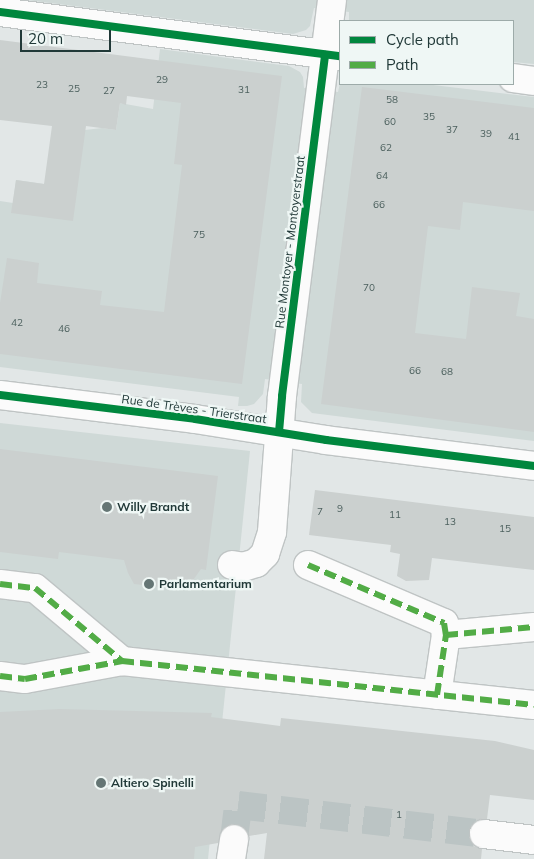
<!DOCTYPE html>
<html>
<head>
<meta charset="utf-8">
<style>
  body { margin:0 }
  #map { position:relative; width:534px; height:859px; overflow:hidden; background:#e2e7e7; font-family:Mulish,sans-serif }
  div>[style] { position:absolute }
  .built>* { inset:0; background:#cfd9d7 }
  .building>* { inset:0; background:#cbd0cf }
  .minor-tunnel>* { height:28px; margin-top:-14px; transform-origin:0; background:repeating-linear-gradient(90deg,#bbc4c4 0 28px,transparent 0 42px) }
  .roads { filter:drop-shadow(1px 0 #bfc4c4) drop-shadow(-1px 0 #bfc4c4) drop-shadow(0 1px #bfc4c4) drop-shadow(0 -1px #bfc4c4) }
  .minor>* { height:28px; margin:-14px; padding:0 14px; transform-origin:14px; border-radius:14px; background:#fbfbfb }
  .quiet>* { height:6px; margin-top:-3px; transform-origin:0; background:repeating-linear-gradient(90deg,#52ac46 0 12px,transparent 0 18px) }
  .cycleway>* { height:8px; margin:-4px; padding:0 4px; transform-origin:4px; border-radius:4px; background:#00873e }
  .dots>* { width:14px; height:14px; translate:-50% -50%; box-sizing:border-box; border:2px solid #eff7f5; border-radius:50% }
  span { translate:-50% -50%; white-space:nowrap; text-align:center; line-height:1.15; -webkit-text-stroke:4.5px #eff7f5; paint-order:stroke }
  .number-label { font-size:10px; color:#4c605e }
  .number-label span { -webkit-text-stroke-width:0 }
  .street-label { font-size:12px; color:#213938 }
  .poi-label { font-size:12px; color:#213938; font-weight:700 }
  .left { translate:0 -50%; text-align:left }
  .legend { position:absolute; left:339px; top:20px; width:175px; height:65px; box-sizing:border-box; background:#eff7f5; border:1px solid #9daba9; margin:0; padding:6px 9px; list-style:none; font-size:15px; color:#213938 }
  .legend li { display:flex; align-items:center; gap:10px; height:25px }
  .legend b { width:25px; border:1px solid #9daba9 }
  .scale { position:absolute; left:20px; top:30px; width:91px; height:22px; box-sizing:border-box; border:2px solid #213938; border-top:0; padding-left:6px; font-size:15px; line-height:18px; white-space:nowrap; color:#213938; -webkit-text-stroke:4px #eff7f5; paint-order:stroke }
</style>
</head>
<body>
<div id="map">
  <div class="built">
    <div style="clip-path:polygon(27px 0,534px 0,534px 64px,513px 62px,513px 21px,349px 21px,349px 12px,314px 8px,310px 26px,306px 30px,293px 34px)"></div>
    <div style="clip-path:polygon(160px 49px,289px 66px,300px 72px,303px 77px,304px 88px,338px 92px,340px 83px,425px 84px,534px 97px,534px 441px,312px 413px,301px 402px,302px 384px,265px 379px,263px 394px,254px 404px,247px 406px,238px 406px,239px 397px,0 367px,0 201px,13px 203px,16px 180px,44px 184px,85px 130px,102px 128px,116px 130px,120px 103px,153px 109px)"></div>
    <div style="clip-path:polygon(0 423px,250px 451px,208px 859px,0 859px)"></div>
  </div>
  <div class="building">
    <div style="clip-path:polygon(0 40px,282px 76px,242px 384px,0 354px,0 303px,7px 258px,39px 263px,37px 283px,102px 291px,100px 305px,164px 312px,182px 165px,174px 164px,181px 103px,127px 96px,126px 105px,120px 103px,116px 130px,86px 126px,73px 221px,11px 213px,16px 180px,44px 184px,52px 126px,0 120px)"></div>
    <div style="clip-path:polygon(362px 87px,534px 108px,534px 211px,463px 202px,460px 230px,428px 226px,415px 333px,466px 339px,472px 287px,520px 293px,516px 316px,534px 319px,534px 432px,321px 404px)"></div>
    <div style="clip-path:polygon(0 449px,218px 476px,206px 570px,201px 569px,186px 590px,134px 584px,128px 573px,124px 560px,59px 552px,58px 559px,0 552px)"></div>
    <div style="clip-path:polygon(315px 490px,534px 517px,534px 570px,432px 558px,429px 580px,406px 581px,397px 576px,400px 554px,390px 552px,391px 545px,309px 535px)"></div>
    <div style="clip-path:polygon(60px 709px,212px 713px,211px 717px,280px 726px,281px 718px,495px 741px,534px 750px,534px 800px,490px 795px,487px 819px,477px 820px,472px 824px,469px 832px,470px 841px,475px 847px,482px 849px,481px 859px,264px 859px,267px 833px,249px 836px,244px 827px,236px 824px,229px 824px,222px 829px,218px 843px,195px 847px,194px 859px,0 859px,0 712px)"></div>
  </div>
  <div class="minor-tunnel">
    <div style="left:234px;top:839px;width:34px;rotate:-83deg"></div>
    <div style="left:238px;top:805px;width:248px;rotate:6.7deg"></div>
  </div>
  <div class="roads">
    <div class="minor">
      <div style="left:0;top:12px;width:343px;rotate:7.4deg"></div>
      <div style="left:513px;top:78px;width:21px;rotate:8deg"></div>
      <div style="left:0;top:395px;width:196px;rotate:7deg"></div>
      <div style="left:195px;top:419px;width:133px;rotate:9.1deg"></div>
      <div style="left:326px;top:440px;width:210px;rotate:7.1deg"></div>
      <div style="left:232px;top:565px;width:11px;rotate:10deg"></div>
      <div style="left:243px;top:567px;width:14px;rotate:-17deg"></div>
      <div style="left:256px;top:563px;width:13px;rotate:-45deg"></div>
      <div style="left:265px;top:554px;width:23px;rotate:-72deg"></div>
      <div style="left:272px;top:532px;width:136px;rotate:-85.8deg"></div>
      <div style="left:282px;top:396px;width:399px;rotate:-82.8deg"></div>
      <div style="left:308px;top:565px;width:148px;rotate:23.1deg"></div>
      <div style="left:444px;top:623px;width:12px;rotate:81deg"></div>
      <div style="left:446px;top:635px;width:88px;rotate:-5.2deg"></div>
      <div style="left:0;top:584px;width:35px;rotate:7deg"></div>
      <div style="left:35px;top:588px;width:114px;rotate:40deg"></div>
      <div style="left:0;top:676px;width:25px;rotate:7deg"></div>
      <div style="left:25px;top:679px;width:99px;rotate:-10.5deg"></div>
      <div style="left:122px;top:661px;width:414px;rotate:6.1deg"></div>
      <div style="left:437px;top:695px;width:61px;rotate:-81.5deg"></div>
      <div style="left:484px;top:834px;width:50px;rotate:6.8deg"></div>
      <div style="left:231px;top:859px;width:20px;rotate:-81deg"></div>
    </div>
  </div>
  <div class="quiet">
    <div style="left:308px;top:565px;width:148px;rotate:23.1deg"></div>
    <div style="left:444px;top:623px;width:12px;rotate:81deg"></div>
    <div style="left:446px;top:635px;width:88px;rotate:-5.2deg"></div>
    <div style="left:0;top:584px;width:35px;rotate:7deg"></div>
    <div style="left:35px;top:588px;width:114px;rotate:40deg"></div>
    <div style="left:0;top:676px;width:25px;rotate:7deg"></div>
    <div style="left:25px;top:679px;width:99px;rotate:-10.5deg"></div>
    <div style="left:122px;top:661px;width:414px;rotate:6.1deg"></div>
    <div style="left:437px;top:695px;width:61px;rotate:-81.5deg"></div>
  </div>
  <div class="cycleway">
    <div style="left:0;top:12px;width:343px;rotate:7.4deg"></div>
    <div style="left:0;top:395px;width:196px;rotate:7deg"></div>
    <div style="left:195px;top:419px;width:133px;rotate:9.1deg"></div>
    <div style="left:326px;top:440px;width:210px;rotate:7.1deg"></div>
    <div style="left:279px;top:432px;width:36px;rotate:-85deg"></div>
    <div style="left:282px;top:396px;width:344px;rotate:-82.8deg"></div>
  </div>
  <div class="dots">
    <div style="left:107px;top:507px;background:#657675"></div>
    <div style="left:149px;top:584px;background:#657675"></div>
    <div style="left:101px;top:783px;background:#657675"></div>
  </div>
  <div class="number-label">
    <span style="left:162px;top:80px">29</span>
    <span style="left:42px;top:85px">23</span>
    <span style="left:74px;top:89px">25</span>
    <span style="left:244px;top:90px">31</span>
    <span style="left:109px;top:91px">27</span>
    <span style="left:392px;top:100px">58</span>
    <span style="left:429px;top:117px">35</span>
    <span style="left:390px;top:122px">60</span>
    <span style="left:452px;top:130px">37</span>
    <span style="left:486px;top:134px">39</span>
    <span style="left:514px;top:137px">41</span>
    <span style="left:386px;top:148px">62</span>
    <span style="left:382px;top:176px">64</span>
    <span style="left:379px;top:205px">66</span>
    <span style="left:199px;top:235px">75</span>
    <span style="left:369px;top:288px">70</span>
    <span style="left:17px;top:323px">42</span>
    <span style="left:64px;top:329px">46</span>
    <span style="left:415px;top:371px">66</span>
    <span style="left:447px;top:372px">68</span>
    <span style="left:340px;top:509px">9</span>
    <span style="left:320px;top:512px">7</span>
    <span style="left:395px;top:515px">11</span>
    <span style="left:450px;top:522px">13</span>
    <span style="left:505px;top:529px">15</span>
    <span style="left:399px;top:815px">1</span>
  </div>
  <div class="street-label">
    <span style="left:290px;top:242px;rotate:-83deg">Rue Montoyer - Montoyerstraat</span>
    <span style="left:194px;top:409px;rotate:8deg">Rue de Trèves - Trierstraat</span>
  </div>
  <div class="poi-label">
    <span class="left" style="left:117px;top:507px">Willy Brandt</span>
    <span class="left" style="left:159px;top:584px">Parlamentarium</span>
    <span class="left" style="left:111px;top:783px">Altiero Spinelli</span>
  </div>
  <ul class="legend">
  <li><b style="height:6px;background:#00873e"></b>Cycle path</li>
  <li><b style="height:6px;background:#52ac46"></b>Path</li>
  </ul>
  <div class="scale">20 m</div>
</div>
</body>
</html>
